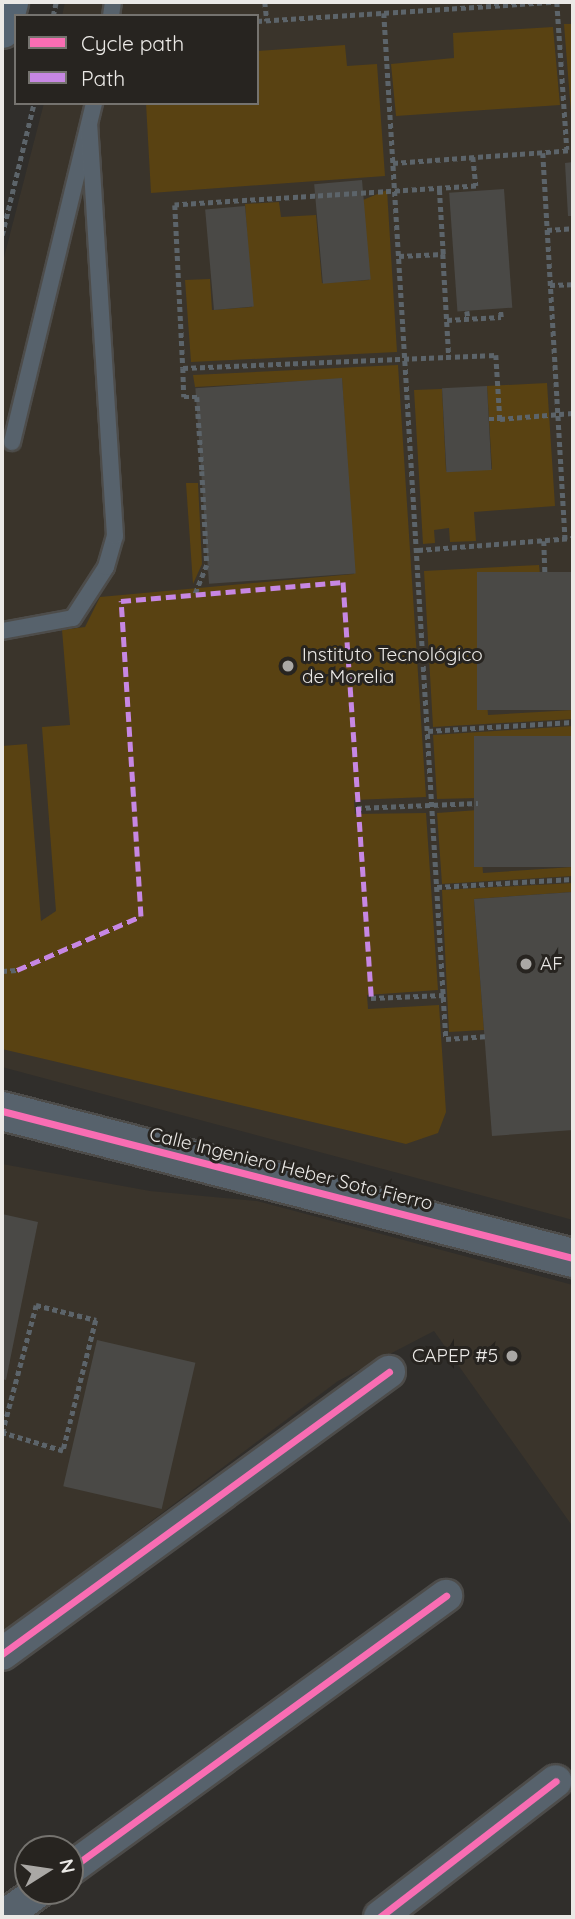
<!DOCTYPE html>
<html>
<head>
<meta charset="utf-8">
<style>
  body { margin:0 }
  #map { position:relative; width:575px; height:1919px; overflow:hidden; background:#302e2b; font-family:Quicksand,sans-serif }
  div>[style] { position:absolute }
  .built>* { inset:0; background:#3a342b }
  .green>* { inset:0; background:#594212 }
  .building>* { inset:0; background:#4a4946; transform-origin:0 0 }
  .path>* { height:4.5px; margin-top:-2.25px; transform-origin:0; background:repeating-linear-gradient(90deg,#5c646a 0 5px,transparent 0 8.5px) }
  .roads { filter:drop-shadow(2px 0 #4d4c4a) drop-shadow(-2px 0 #4d4c4a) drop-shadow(0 2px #4d4c4a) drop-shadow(0 -2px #4d4c4a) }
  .service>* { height:16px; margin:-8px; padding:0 8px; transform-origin:8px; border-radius:8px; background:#57626c }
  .minor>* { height:32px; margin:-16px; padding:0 16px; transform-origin:16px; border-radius:16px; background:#57626c }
  .tertiary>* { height:38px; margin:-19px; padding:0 19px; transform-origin:19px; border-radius:19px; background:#57626c }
  .secondary>* { height:38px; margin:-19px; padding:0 19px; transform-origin:19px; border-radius:19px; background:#556472 }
  .quiet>* { height:5px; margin-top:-2.5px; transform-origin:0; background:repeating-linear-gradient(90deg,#c787e3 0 10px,transparent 0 15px) }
  .cycleway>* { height:7px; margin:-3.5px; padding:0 3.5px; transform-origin:3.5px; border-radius:3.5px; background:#f96db3 }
  .dots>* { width:19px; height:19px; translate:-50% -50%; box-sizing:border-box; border:4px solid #272420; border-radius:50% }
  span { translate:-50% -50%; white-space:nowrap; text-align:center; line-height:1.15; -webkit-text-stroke:6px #272420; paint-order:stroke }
  .poi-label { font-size:19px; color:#ebe9e6 }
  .left { translate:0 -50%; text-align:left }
  .right { translate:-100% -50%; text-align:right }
  .street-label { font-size:19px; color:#ebe9e6 }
  .frame { position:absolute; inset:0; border:4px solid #ebe9e6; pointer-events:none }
  .legend { position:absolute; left:14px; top:14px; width:245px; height:91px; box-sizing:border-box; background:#272420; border:2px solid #75736f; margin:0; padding:9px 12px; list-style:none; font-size:21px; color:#ebe9e6 }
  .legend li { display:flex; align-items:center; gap:14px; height:35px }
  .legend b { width:35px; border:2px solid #75736f }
  .north { position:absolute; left:14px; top:1835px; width:70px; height:70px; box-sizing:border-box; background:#272420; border:2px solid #75736f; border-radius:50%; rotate:78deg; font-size:19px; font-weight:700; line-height:28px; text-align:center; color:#ebe9e6 }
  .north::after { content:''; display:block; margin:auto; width:24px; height:32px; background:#aaa8a5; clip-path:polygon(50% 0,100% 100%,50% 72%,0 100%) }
</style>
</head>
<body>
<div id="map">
  <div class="built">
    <div style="clip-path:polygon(65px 2px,573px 2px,573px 1220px,2px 1067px,2px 265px,44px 103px,257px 103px,257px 16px,62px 16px)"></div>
    <div style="clip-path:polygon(2px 1164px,150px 1191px,257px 1201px,573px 1285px,573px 1527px,434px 1331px,338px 1381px,2px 1633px)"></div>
  </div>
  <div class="green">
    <div style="clip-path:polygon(564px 24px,573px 24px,573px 138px)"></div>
    <div style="clip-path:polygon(553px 27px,560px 105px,396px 116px,391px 64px,454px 58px,453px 33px)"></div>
    <div style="clip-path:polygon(345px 45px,347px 66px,377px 64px,385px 176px,151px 193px,146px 103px,257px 103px,257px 51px)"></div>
    <div style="clip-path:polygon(387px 190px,397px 352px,191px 362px,185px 280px,210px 279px,212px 310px,252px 307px,245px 204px,279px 202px,281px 217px,316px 215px,322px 283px,369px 280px,363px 200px)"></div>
    <div style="clip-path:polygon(398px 365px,426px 797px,354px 800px,355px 814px,426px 813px,438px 990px,367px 995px,368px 1009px,439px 1005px,446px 1112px,438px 1133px,406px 1144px,2px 1049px,2px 746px,27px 744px,41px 921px,56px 911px,42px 727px,70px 725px,62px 630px,85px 627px,100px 597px,354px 574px,342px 379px,195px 387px,193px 375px)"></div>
    <div style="clip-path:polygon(547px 383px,555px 506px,474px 512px,476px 541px,450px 542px,449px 528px,434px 530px,435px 543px,423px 544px,414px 390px,442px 389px,446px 471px,492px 469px,487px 386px)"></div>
    <div style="clip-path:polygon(186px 483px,198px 483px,202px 564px,193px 584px)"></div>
    <div style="clip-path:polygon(539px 565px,540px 574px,477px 579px,488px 715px,573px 710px,573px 719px,433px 727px,424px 571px)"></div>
    <div style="clip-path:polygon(573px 726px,573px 736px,474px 743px,478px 798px,437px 799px,433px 735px)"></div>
    <div style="clip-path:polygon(478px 810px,483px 873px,573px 867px,573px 876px,442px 884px,437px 813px)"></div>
    <div style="clip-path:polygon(573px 883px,573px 892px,474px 899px,484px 1030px,449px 1032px,442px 890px)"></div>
  </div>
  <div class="building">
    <div style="clip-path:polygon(573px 162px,573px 216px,568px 216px,565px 163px)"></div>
    <div style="left:362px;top:180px;width:100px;height:48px;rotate:85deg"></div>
    <div style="left:504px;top:189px;width:119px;height:55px;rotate:86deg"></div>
    <div style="left:245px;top:206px;width:101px;height:40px;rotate:85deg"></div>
    <div style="left:342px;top:378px;width:196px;height:147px;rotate:86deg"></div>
    <div style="left:487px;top:386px;width:84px;height:45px;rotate:87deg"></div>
    <div style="left:573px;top:572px;width:138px;height:96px;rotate:90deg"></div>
    <div style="left:573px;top:736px;width:131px;height:99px;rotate:90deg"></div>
    <div style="clip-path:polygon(573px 892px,573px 1130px,492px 1136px,474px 899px)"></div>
    <div style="clip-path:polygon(2px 1214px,38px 1222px,6px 1380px,2px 1379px)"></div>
    <div style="left:97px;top:1340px;width:101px;height:150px;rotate:13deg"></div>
  </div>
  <div class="path">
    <div style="left:265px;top:2px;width:19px;rotate:84deg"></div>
    <div style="left:557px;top:2px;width:148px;rotate:86.1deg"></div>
    <div style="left:384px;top:13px;width:1028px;rotate:86.54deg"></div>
    <div style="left:446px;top:1039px;width:39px;rotate:-4deg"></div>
    <div style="left:53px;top:16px;width:14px;rotate:-78deg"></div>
    <div style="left:257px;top:21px;width:297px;rotate:-3.7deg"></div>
    <div style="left:543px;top:153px;width:387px;rotate:86.7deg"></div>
    <div style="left:473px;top:157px;width:29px;rotate:84deg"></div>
    <div style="left:476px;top:186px;width:302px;rotate:176.4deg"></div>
    <div style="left:175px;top:205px;width:163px;rotate:87.2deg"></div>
    <div style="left:183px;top:368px;width:313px;rotate:-2.4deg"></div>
    <div style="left:496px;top:355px;width:64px;rotate:86.4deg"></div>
    <div style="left:500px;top:419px;width:73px;rotate:-4.7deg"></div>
    <div style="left:393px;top:163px;width:180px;rotate:-4.1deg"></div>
    <div style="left:547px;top:230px;width:26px;rotate:-4deg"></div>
    <div style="left:2px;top:235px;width:136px;rotate:-76.4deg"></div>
    <div style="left:443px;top:254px;width:103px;rotate:86.7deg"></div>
    <div style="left:399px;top:256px;width:44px;rotate:-2.6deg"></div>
    <div style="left:443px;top:254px;width:67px;rotate:-93.4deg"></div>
    <div style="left:550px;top:285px;width:23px;rotate:-2deg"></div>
    <div style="left:467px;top:311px;width:7px;rotate:82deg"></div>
    <div style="left:447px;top:320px;width:54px;rotate:-3.2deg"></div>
    <div style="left:501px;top:317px;width:8px;rotate:-97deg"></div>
    <div style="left:183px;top:368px;width:29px;rotate:88deg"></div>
    <div style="left:184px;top:397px;width:13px"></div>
    <div style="left:197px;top:397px;width:74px;rotate:86.1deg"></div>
    <div style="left:202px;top:471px;width:94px;rotate:87deg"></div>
    <div style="left:207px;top:565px;width:31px;rotate:112deg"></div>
    <div style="left:489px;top:419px;width:11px"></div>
    <div style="left:544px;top:541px;width:33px;rotate:88deg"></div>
    <div style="left:418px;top:550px;width:155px;rotate:-4.4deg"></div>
    <div style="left:428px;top:731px;width:145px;rotate:-3.6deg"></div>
    <div style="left:357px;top:808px;width:121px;rotate:-2.4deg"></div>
    <div style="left:437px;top:887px;width:136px;rotate:-3.4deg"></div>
    <div style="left:2px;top:971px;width:15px;rotate:-4deg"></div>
    <div style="left:371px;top:998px;width:73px;rotate:-2.4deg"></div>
    <div style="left:2px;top:1433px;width:132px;rotate:-75.1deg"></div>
    <div style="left:36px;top:1305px;width:62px;rotate:14deg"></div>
    <div style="left:96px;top:1320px;width:135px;rotate:104.1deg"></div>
    <div style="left:63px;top:1451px;width:63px;rotate:-163.3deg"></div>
  </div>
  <div class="roads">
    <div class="service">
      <div style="left:111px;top:16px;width:14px;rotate:-82deg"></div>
      <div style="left:12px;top:442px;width:349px;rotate:-76.4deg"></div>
      <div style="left:2px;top:631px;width:72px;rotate:-10.4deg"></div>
      <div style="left:73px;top:618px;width:61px;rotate:-57.1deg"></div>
      <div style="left:106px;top:567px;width:32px;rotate:-74deg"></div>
      <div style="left:115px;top:536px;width:410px;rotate:-93.6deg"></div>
    </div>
    <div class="minor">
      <div style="left:2px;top:1654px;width:479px;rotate:-36.1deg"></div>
      <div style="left:70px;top:1869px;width:465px;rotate:-36deg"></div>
      <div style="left:3px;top:1917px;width:44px;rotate:-35.8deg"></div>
      <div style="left:380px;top:1917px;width:222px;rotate:-37.7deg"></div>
    </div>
    <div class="tertiary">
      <div style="left:2px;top:1111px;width:590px;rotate:14.44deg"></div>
    </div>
    <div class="secondary">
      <div style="left:2px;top:29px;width:28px;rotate:-75deg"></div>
    </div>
  </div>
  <div class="quiet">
    <div style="left:17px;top:970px;width:135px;rotate:-23.5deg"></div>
    <div style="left:141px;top:916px;width:316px;rotate:-93.6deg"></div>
    <div style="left:121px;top:601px;width:223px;rotate:-4.9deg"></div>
    <div style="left:343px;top:582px;width:417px;rotate:86.1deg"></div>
  </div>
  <div class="cycleway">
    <div style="left:2px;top:1111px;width:590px;rotate:14.44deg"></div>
    <div style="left:2px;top:1654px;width:479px;rotate:-36.1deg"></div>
    <div style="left:70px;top:1869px;width:465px;rotate:-36deg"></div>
    <div style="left:380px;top:1917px;width:222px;rotate:-37.7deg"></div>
  </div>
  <div class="dots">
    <div style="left:288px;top:666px;background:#aaa8a5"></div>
    <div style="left:526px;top:964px;background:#aaa8a5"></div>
    <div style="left:512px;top:1356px;background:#aaa8a5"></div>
  </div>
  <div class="poi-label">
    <span class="left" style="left:302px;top:666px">Instituto Tecnológico<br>de Morelia</span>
    <span class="left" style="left:540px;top:964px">AF</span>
    <span class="right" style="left:498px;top:1356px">CAPEP #5</span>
  </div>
  <div class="street-label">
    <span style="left:291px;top:1169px;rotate:14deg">Calle Ingeniero Heber Soto Fierro</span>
  </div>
  <div class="frame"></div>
  <ul class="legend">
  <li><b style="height:9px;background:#f96db3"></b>Cycle path</li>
  <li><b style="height:9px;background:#c787e3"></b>Path</li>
  </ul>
  <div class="north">N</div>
</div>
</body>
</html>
